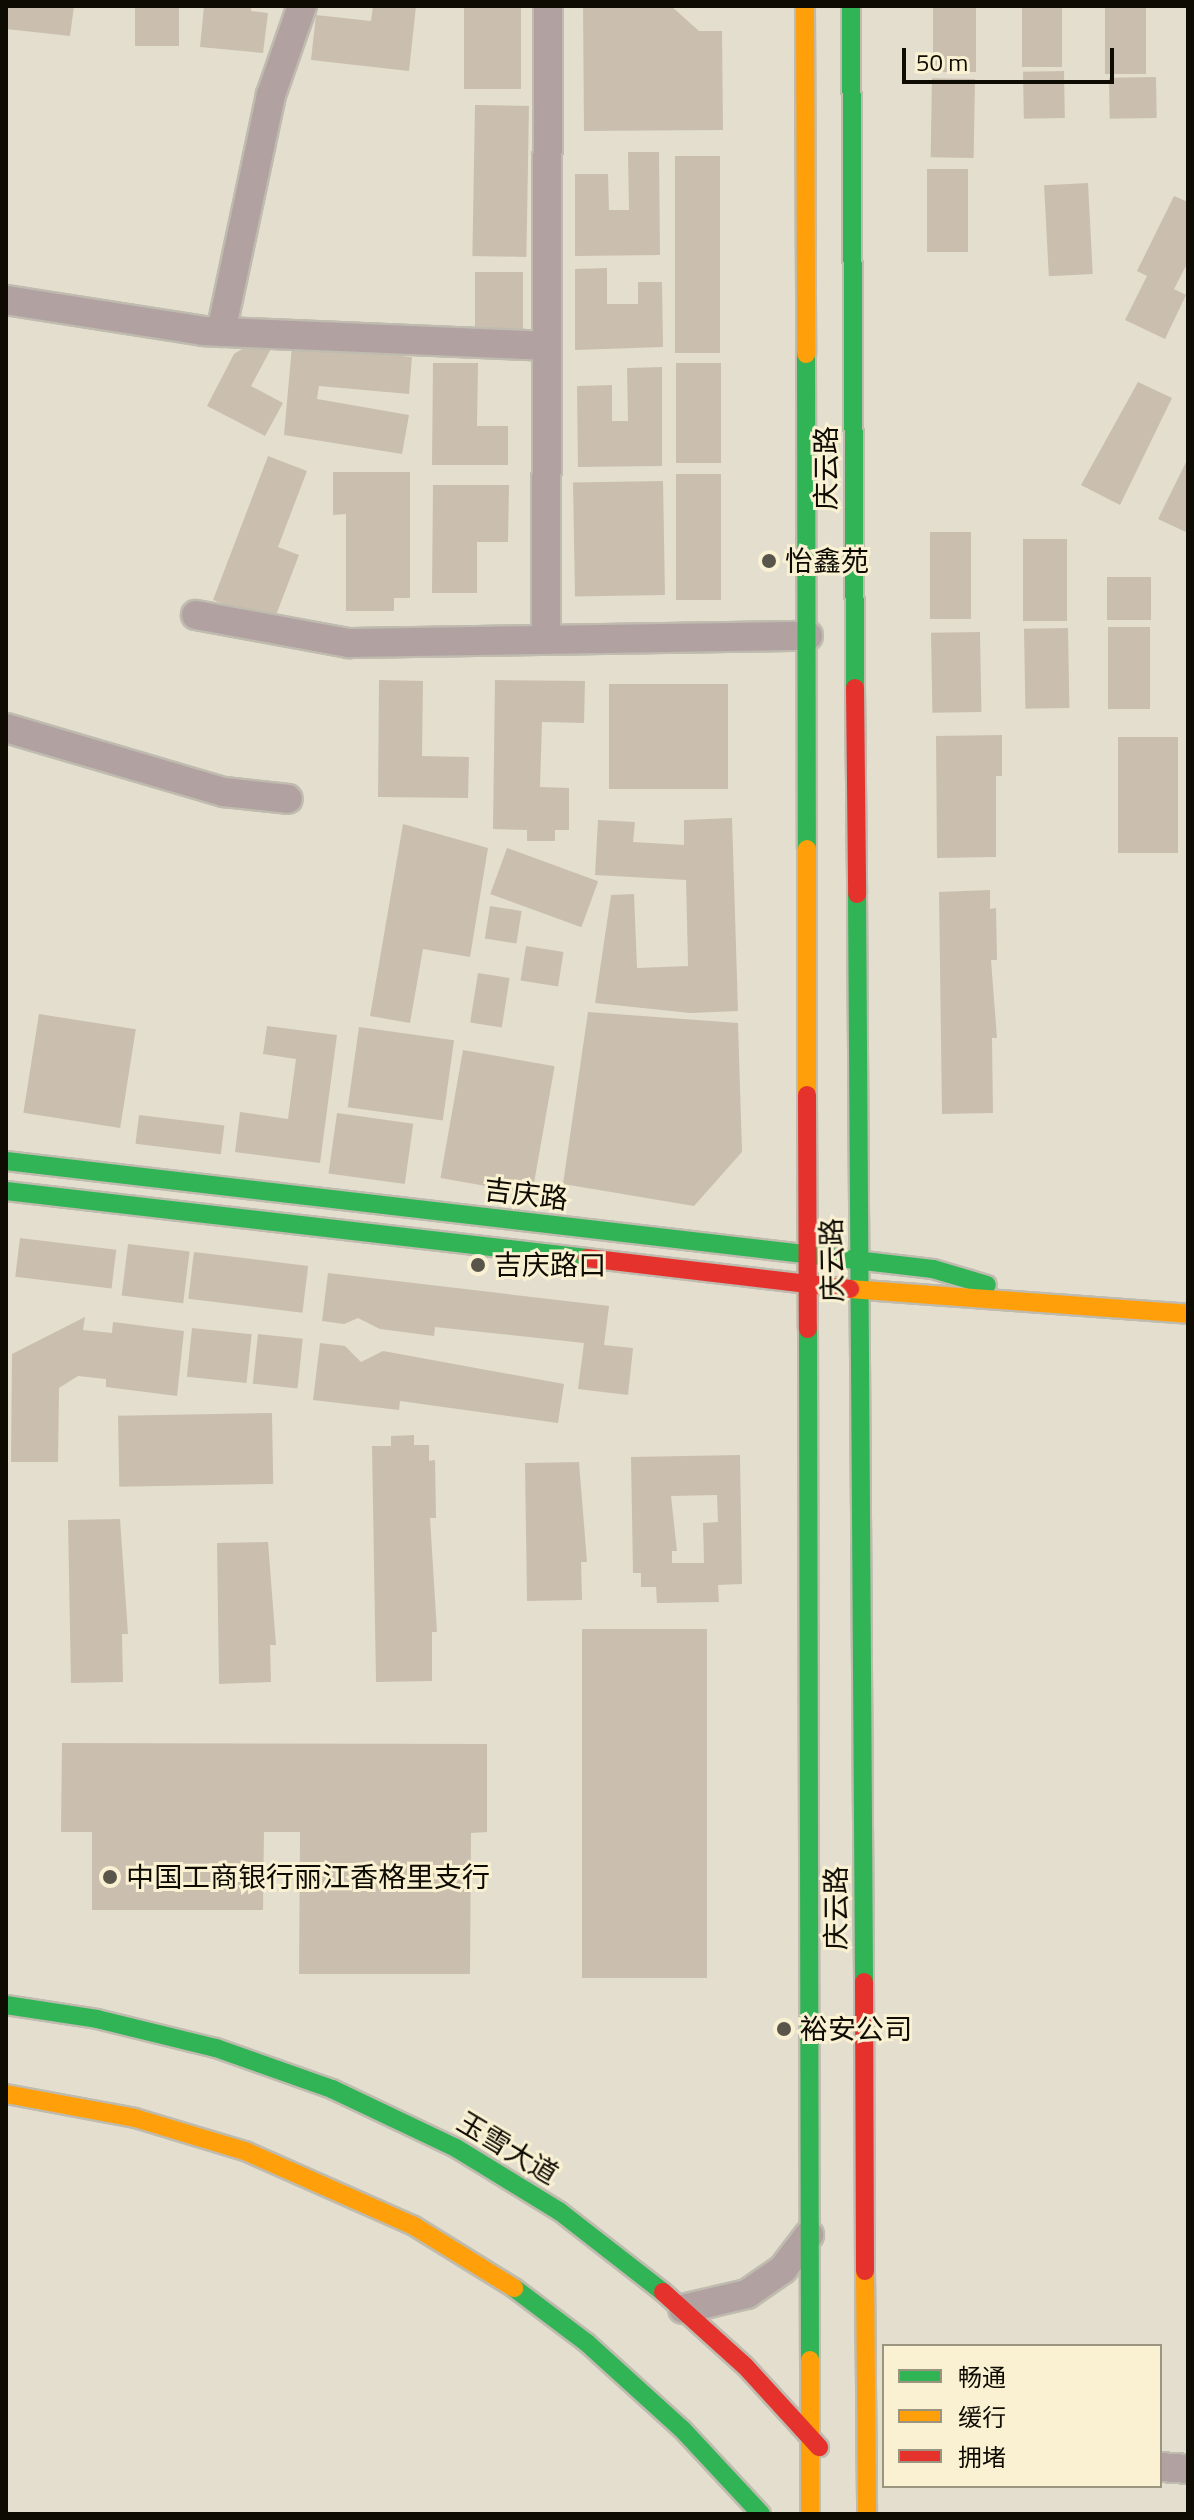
<!DOCTYPE html>
<html>
<head>
<meta charset="utf-8">
<style>
  body { margin:0 }
  #map { position:relative; width:1194px; height:2520px; overflow:hidden; background:#e3dece; font-family:"Titillium Web","Noto Sans SC",sans-serif }
  div>[style] { position:absolute }
  .building>* { inset:0; background:#cabfaf; transform-origin:0 0 }
  .roads { filter:drop-shadow(2px 0 #bfbbaf) drop-shadow(-2px 0 #bfbbaf) drop-shadow(0 2px #bfbbaf) drop-shadow(0 -2px #bfbbaf) }
  .street>* { height:28px; margin:-14px; padding:0 14px; transform-origin:14px; border-radius:14px; background:#b1a2a1 }
  .fast>* { height:18px; margin:-9px; padding:0 9px; transform-origin:9px; border-radius:9px; background:#30b455 }
  .slow>* { height:18px; margin:-9px; padding:0 9px; transform-origin:9px; border-radius:9px; background:#ff9f0a }
  .jam>* { height:18px; margin:-9px; padding:0 9px; transform-origin:9px; border-radius:9px; background:#e5322d }
  .dots>* { width:22px; height:22px; translate:-50% -50%; box-sizing:border-box; border:4px solid #f9f1d2; border-radius:50% }
  span { translate:-50% -50%; white-space:nowrap; text-align:center; line-height:1.15; -webkit-text-stroke:6px #f9f1d2; paint-order:stroke }
  .street-label { font-size:28px; color:#0e0b03 }
  .poi-label { font-size:28px; color:#0e0b03 }
  .left { translate:0 -50%; text-align:left }
  .frame { position:absolute; inset:0; border:8px solid #0e0b03; pointer-events:none }
  .legend { position:absolute; left:882px; top:2344px; width:280px; height:144px; box-sizing:border-box; background:#f9f1d2; border:2px solid #9b957f; margin:0; padding:10px 14px; list-style:none; font-size:24px; color:#0e0b03 }
  .legend li { display:flex; align-items:center; gap:16px; height:40px }
  .legend b { width:40px; border:2px solid #9b957f }
  .scale { position:absolute; left:902px; top:48px; width:212px; height:36px; box-sizing:border-box; border:4px solid #0e0b03; border-top:0; padding-left:10px; font-size:24px; line-height:28px; white-space:nowrap; color:#0e0b03; -webkit-text-stroke:6px #f9f1d2; paint-order:stroke }
</style>
</head>
<body>
<div id="map">
  <div class="building">
    <div style="clip-path:polygon(6px 6px,74px 6px,70px 36px,6px 29px)"></div>
    <div style="left:135px;top:6px;width:44px;height:40px"></div>
    <div style="clip-path:polygon(204px 6px,251px 6px,251px 11px,268px 13px,263px 53px,200px 47px)"></div>
    <div style="clip-path:polygon(373px 6px,416px 6px,409px 71px,311px 60px,316px 15px,371px 21px)"></div>
    <div style="left:464px;top:6px;width:57px;height:83px"></div>
    <div style="clip-path:polygon(583px 6px,671px 6px,699px 31px,722px 31px,723px 130px,584px 131px)"></div>
    <div style="left:933px;top:6px;width:43px;height:66px"></div>
    <div style="left:1022px;top:6px;width:40px;height:61px"></div>
    <div style="left:1105px;top:6px;width:41px;height:68px"></div>
    <div style="left:1064px;top:71px;width:47px;height:41px;rotate:89deg"></div>
    <div style="left:1156px;top:77px;width:41px;height:47px;rotate:89deg"></div>
    <div style="left:975px;top:79px;width:79px;height:43px;rotate:91deg"></div>
    <div style="left:475px;top:105px;width:54px;height:151px;rotate:1deg"></div>
    <div style="clip-path:polygon(628px 152px,659px 152px,660px 255px,575px 256px,575px 174px,608px 174px,609px 210px,629px 210px)"></div>
    <div style="left:675px;top:156px;width:45px;height:197px"></div>
    <div style="left:927px;top:169px;width:41px;height:83px"></div>
    <div style="left:1088px;top:183px;width:91px;height:44px;rotate:87deg"></div>
    <div style="clip-path:polygon(1174px 196px,1188px 202px,1188px 262px,1174px 289px,1186px 295px,1165px 339px,1125px 320px,1147px 276px,1137px 271px)"></div>
    <div style="clip-path:polygon(607px 268px,607px 304px,638px 304px,638px 282px,662px 282px,663px 347px,575px 350px,575px 269px)"></div>
    <div style="left:475px;top:272px;width:48px;height:63px"></div>
    <div style="clip-path:polygon(253px 342px,273px 345px,251px 386px,283px 403px,265px 436px,207px 406px,234px 354px)"></div>
    <div style="clip-path:polygon(292px 346px,412px 357px,409px 394px,319px 386px,317px 399px,409px 415px,402px 454px,284px 435px)"></div>
    <div style="clip-path:polygon(433px 363px,478px 363px,477px 426px,508px 426px,508px 465px,432px 465px)"></div>
    <div style="left:676px;top:363px;width:45px;height:100px"></div>
    <div style="clip-path:polygon(662px 367px,662px 466px,578px 467px,577px 386px,612px 385px,612px 421px,628px 421px,627px 368px)"></div>
    <div style="clip-path:polygon(1138px 382px,1172px 398px,1120px 505px,1081px 485px)"></div>
    <div style="clip-path:polygon(268px 456px,307px 471px,278px 547px,299px 555px,273px 623px,213px 600px)"></div>
    <div style="clip-path:polygon(1188px 458px,1188px 533px,1158px 519px)"></div>
    <div style="clip-path:polygon(333px 472px,410px 472px,410px 598px,394px 598px,394px 611px,346px 611px,346px 514px,333px 515px)"></div>
    <div style="left:676px;top:474px;width:45px;height:126px"></div>
    <div style="left:663px;top:481px;width:114px;height:90px;rotate:89deg"></div>
    <div style="clip-path:polygon(433px 485px,509px 485px,508px 542px,477px 542px,477px 593px,432px 593px)"></div>
    <div style="left:930px;top:532px;width:41px;height:87px"></div>
    <div style="left:1067px;top:539px;width:82px;height:44px;rotate:90deg"></div>
    <div style="left:1151px;top:577px;width:43px;height:44px;rotate:90deg"></div>
    <div style="left:1108px;top:627px;width:42px;height:82px"></div>
    <div style="left:1068px;top:628px;width:80px;height:44px;rotate:89deg"></div>
    <div style="left:980px;top:632px;width:80px;height:49px;rotate:89deg"></div>
    <div style="clip-path:polygon(379px 680px,423px 681px,422px 756px,469px 757px,468px 798px,378px 797px)"></div>
    <div style="clip-path:polygon(495px 680px,585px 681px,584px 723px,542px 722px,540px 787px,569px 788px,569px 830px,555px 830px,555px 841px,527px 841px,527px 830px,493px 829px)"></div>
    <div style="left:609px;top:684px;width:119px;height:105px"></div>
    <div style="clip-path:polygon(1002px 735px,1002px 776px,996px 776px,996px 857px,937px 858px,936px 736px)"></div>
    <div style="left:1118px;top:737px;width:60px;height:116px"></div>
    <div style="clip-path:polygon(732px 818px,738px 1011px,690px 1013px,595px 1003px,611px 895px,634px 894px,637px 968px,688px 966px,686px 880px,595px 875px,598px 820px,635px 822px,633px 842px,684px 845px,684px 820px)"></div>
    <div style="clip-path:polygon(403px 824px,488px 848px,470px 957px,423px 949px,410px 1023px,370px 1016px)"></div>
    <div style="left:507px;top:848px;width:97px;height:49px;rotate:20deg"></div>
    <div style="clip-path:polygon(990px 890px,990px 909px,996px 908px,997px 960px,991px 960px,997px 1038px,992px 1038px,993px 1113px,942px 1114px,939px 892px)"></div>
    <div style="left:490px;top:906px;width:32px;height:33px;rotate:9deg"></div>
    <div style="left:526px;top:946px;width:38px;height:35px;rotate:9deg"></div>
    <div style="left:478px;top:973px;width:32px;height:50px;rotate:9deg"></div>
    <div style="clip-path:polygon(588px 1012px,738px 1023px,742px 1152px,694px 1206px,563px 1184px)"></div>
    <div style="left:39px;top:1014px;width:98px;height:100px;rotate:9deg"></div>
    <div style="clip-path:polygon(267px 1026px,337px 1035px,320px 1163px,235px 1152px,240px 1112px,288px 1119px,296px 1059px,263px 1054px)"></div>
    <div style="left:359px;top:1027px;width:96px;height:81px;rotate:8deg"></div>
    <div style="left:463px;top:1050px;width:93px;height:130px;rotate:10deg"></div>
    <div style="left:337px;top:1113px;width:77px;height:61px;rotate:8deg"></div>
    <div style="left:139px;top:1115px;width:86px;height:29px;rotate:7deg"></div>
    <div style="left:20px;top:1238px;width:97px;height:39px;rotate:7deg"></div>
    <div style="left:128px;top:1244px;width:62px;height:52px;rotate:7deg"></div>
    <div style="left:194px;top:1252px;width:115px;height:47px;rotate:7deg"></div>
    <div style="clip-path:polygon(328px 1273px,609px 1306px,604px 1345px,633px 1348px,628px 1395px,578px 1389px,584px 1343px,435px 1327px,434px 1336px,380px 1329px,358px 1318px,344px 1324px,322px 1321px)"></div>
    <div style="clip-path:polygon(85px 1317px,83px 1330px,112px 1333px,113px 1322px,184px 1331px,177px 1396px,106px 1387px,106px 1379px,78px 1376px,59px 1388px,58px 1462px,11px 1462px,12px 1354px)"></div>
    <div style="left:192px;top:1328px;width:60px;height:49px;rotate:6deg"></div>
    <div style="left:258px;top:1334px;width:45px;height:50px;rotate:6deg"></div>
    <div style="clip-path:polygon(320px 1343px,345px 1346px,361px 1362px,383px 1351px,564px 1384px,558px 1423px,400px 1401px,399px 1410px,313px 1400px)"></div>
    <div style="left:272px;top:1413px;width:71px;height:154px;rotate:89deg"></div>
    <div style="clip-path:polygon(414px 1435px,414px 1445px,429px 1445px,429px 1461px,435px 1460px,436px 1518px,430px 1518px,437px 1632px,432px 1632px,432px 1681px,376px 1682px,372px 1446px,391px 1446px,391px 1436px)"></div>
    <div style="clip-path:polygon(evenodd,740px 1455px,742px 1584px,718px 1585px,719px 1602px,657px 1603px,656px 1587px,641px 1587px,641px 1573px,633px 1573px,631px 1457px,740px 1455px,717px 1495px,718px 1522px,703px 1523px,704px 1563px,672px 1563px,672px 1551px,677px 1551px,671px 1496px,717px 1495px)"></div>
    <div style="clip-path:polygon(579px 1462px,587px 1562px,581px 1562px,582px 1600px,527px 1601px,525px 1463px)"></div>
    <div style="clip-path:polygon(120px 1519px,128px 1634px,122px 1634px,123px 1682px,71px 1683px,68px 1520px)"></div>
    <div style="clip-path:polygon(268px 1542px,276px 1645px,270px 1645px,271px 1682px,219px 1684px,217px 1543px)"></div>
    <div style="left:582px;top:1629px;width:125px;height:349px"></div>
    <div style="clip-path:polygon(62px 1743px,487px 1744px,487px 1832px,471px 1833px,470px 1974px,299px 1974px,300px 1832px,264px 1832px,263px 1910px,92px 1910px,92px 1832px,61px 1832px)"></div>
  </div>
  <div class="roads">
    <div class="street">
      <div style="left:6px;top:300px;width:200px;rotate:8.9deg"></div>
      <div style="left:204px;top:331px;width:343px;rotate:2.5deg"></div>
      <div style="left:221px;top:332px;width:242px;rotate:-78.1deg"></div>
      <div style="left:271px;top:95px;width:94px;rotate:-70.8deg"></div>
      <div style="left:196px;top:615px;width:156px;rotate:10.4deg"></div>
      <div style="left:349px;top:643px;width:459px;rotate:-0.9deg"></div>
      <div style="left:546px;top:639px;width:633px;rotate:-89.82deg"></div>
      <div style="left:6px;top:728px;width:227px;rotate:16.4deg"></div>
      <div style="left:224px;top:792px;width:64px;rotate:6.2deg"></div>
      <div style="left:683px;top:2309px;width:66px;rotate:-13.2deg"></div>
      <div style="left:747px;top:2294px;width:44px;rotate:-34.8deg"></div>
      <div style="left:783px;top:2269px;width:43px;rotate:-52.6deg"></div>
      <div style="left:1160px;top:2467px;width:28px;rotate:4deg"></div>
    </div>
    <div class="fast">
      <div style="left:851px;top:6px;width:682px;rotate:89.66deg"></div>
      <div style="left:806px;top:354px;width:495px;rotate:89.9deg"></div>
      <div style="left:857px;top:894px;width:1088px;rotate:89.63deg"></div>
      <div style="left:6px;top:1161px;width:933px;rotate:6.65deg"></div>
      <div style="left:933px;top:1269px;width:56px;rotate:16.5deg"></div>
      <div style="left:6px;top:1191px;width:585px;rotate:6.58deg"></div>
      <div style="left:808px;top:1329px;width:1031px;rotate:89.89deg"></div>
      <div style="left:6px;top:2005px;width:92px;rotate:8.7deg"></div>
      <div style="left:97px;top:2019px;width:122px;rotate:13.7deg"></div>
      <div style="left:216px;top:2048px;width:123px;rotate:19.5deg"></div>
      <div style="left:332px;top:2089px;width:137px;rotate:25.4deg"></div>
      <div style="left:456px;top:2148px;width:121px;rotate:31.5deg"></div>
      <div style="left:559px;top:2211px;width:132px;rotate:37.9deg"></div>
      <div style="left:514px;top:2288px;width:91px;rotate:37deg"></div>
      <div style="left:587px;top:2343px;width:128px;rotate:42.2deg"></div>
      <div style="left:682px;top:2429px;width:116px;rotate:47.1deg"></div>
    </div>
    <div class="slow">
      <div style="left:805px;top:6px;width:348px;rotate:89.8deg"></div>
      <div style="left:807px;top:849px;width:246px;rotate:90deg"></div>
      <div style="left:850px;top:1289px;width:339px;rotate:4.2deg"></div>
      <div style="left:6px;top:2094px;width:131px;rotate:10.5deg"></div>
      <div style="left:135px;top:2118px;width:115px;rotate:16.7deg"></div>
      <div style="left:245px;top:2151px;width:185px;rotate:23.9deg"></div>
      <div style="left:414px;top:2226px;width:118px;rotate:31.8deg"></div>
      <div style="left:865px;top:2271px;width:243px;rotate:89.5deg"></div>
      <div style="left:810px;top:2360px;width:154px;rotate:90deg"></div>
    </div>
    <div class="jam">
      <div style="left:855px;top:688px;width:206px;rotate:89.4deg"></div>
      <div style="left:807px;top:1095px;width:234px;rotate:89.8deg"></div>
      <div style="left:587px;top:1258px;width:265px;rotate:6.7deg"></div>
      <div style="left:864px;top:1982px;width:289px;rotate:89.8deg"></div>
      <div style="left:663px;top:2292px;width:110px;rotate:42.1deg"></div>
      <div style="left:745px;top:2366px;width:110px;rotate:47.6deg"></div>
    </div>
  </div>
  <div class="dots">
    <div style="left:769px;top:561px;background:#59554a"></div>
    <div style="left:478px;top:1265px;background:#59554a"></div>
    <div style="left:110px;top:1877px;background:#59554a"></div>
    <div style="left:784px;top:2029px;background:#59554a"></div>
  </div>
  <div class="street-label">
    <span style="left:826px;top:468px;rotate:-90deg">庆云路</span>
    <span style="left:526px;top:1194px;rotate:7deg">吉庆路</span>
    <span style="left:832px;top:1260px;rotate:-91deg">庆云路</span>
    <span style="left:836px;top:1908px;rotate:-90deg">庆云路</span>
    <span style="left:508px;top:2148px;rotate:31deg">玉雪大道</span>
  </div>
  <div class="poi-label">
    <span class="left" style="left:785px;top:561px">怡鑫苑</span>
    <span class="left" style="left:494px;top:1265px">吉庆路口</span>
    <span class="left" style="left:126px;top:1877px">中国工商银行丽江香格里支行</span>
    <span class="left" style="left:800px;top:2029px">裕安公司</span>
  </div>
  <div class="frame"></div>
  <ul class="legend">
  <li><b style="height:10px;background:#30b455"></b>畅通</li>
  <li><b style="height:10px;background:#ff9f0a"></b>缓行</li>
  <li><b style="height:10px;background:#e5322d"></b>拥堵</li>
  </ul>
  <div class="scale">50 m</div>
</div>
</body>
</html>
